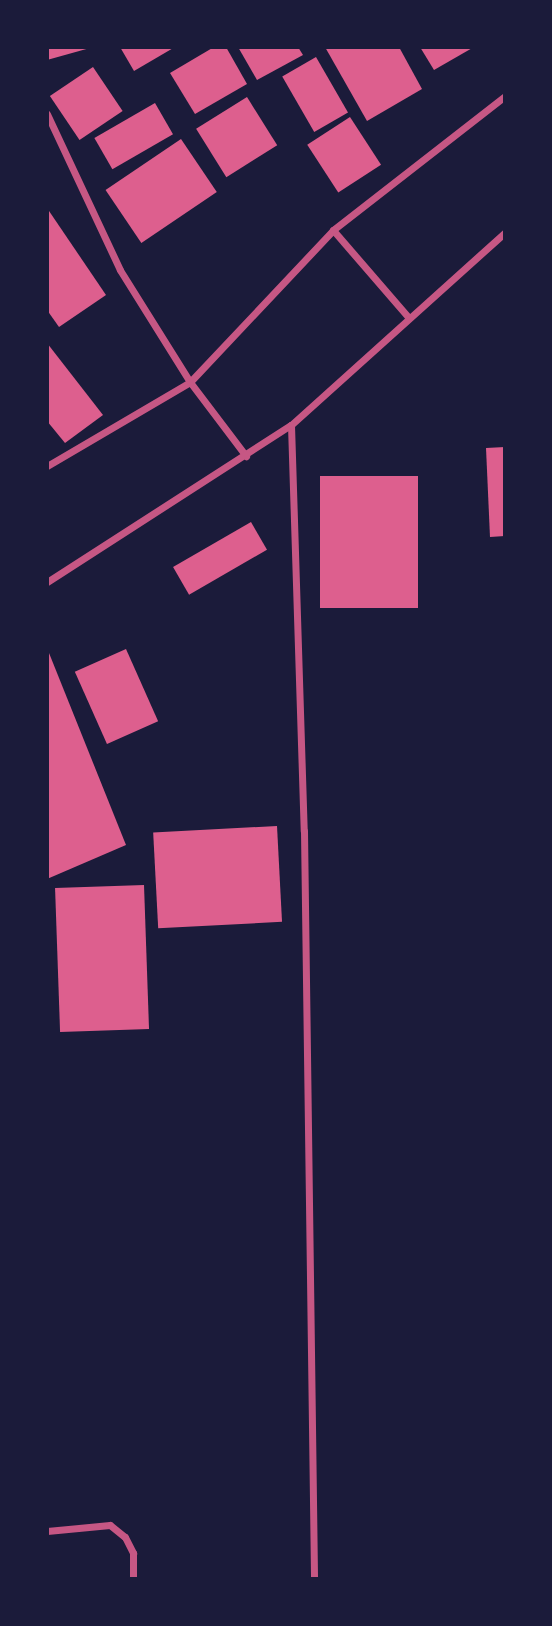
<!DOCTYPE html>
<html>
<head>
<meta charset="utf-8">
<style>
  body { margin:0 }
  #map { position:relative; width:552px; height:1626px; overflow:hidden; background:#1b1b3a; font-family:"Golos Text",sans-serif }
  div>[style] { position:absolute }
  .building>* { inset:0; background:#dd5f8e; transform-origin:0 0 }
  .minor>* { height:7px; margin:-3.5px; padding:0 3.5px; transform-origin:3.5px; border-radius:3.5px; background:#c65784 }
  span { translate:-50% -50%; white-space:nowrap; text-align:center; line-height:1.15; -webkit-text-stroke:5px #1b1b3a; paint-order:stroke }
  .frame { position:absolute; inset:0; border:49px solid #1b1b3a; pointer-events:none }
</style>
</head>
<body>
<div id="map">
  <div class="building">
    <div style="clip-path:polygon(47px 47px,90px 47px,90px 48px,47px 60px)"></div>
    <div style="clip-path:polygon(120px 47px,175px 47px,134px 71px)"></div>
    <div style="clip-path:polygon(214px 47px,226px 47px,247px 84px,195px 114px,170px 73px)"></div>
    <div style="clip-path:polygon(238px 47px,298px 47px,303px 55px,257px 80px)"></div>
    <div style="clip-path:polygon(325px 47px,399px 47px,422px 89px,367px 121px)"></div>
    <div style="clip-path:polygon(420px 47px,474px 47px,434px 70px)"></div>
    <div style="left:316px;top:57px;width:64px;height:39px;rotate:60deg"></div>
    <div style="left:93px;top:67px;width:53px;height:52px;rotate:56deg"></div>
    <div style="left:247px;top:97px;width:57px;height:60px;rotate:58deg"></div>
    <div style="left:155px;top:103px;width:36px;height:70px;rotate:60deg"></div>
    <div style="left:350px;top:117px;width:57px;height:51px;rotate:57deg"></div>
    <div style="left:181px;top:139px;width:64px;height:91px;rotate:56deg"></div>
    <div style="clip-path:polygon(47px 208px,106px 295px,59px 327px,47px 310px)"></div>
    <div style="clip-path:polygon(47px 343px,103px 415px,65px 443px,47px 421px)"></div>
    <div style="clip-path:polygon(505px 447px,505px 536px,490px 537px,486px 448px)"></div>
    <div style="left:418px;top:476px;width:132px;height:98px;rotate:90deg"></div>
    <div style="left:251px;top:522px;width:32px;height:90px;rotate:60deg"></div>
    <div style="clip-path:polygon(47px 648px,126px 845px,47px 879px)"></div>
    <div style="left:126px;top:649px;width:79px;height:56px;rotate:66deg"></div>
    <div style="left:277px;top:826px;width:96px;height:124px;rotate:87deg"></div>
    <div style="left:144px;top:885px;width:144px;height:89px;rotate:88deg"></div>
  </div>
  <div class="minor">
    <div style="left:47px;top:114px;width:172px;rotate:64.9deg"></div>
    <div style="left:120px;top:270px;width:132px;rotate:58deg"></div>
    <div style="left:190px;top:382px;width:93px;rotate:52.9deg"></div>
    <div style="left:333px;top:230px;width:116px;rotate:49.2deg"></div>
    <div style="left:291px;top:425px;width:406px;rotate:88.2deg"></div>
    <div style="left:304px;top:831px;width:748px;rotate:89.23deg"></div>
    <div style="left:47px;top:466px;width:166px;rotate:-30.4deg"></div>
    <div style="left:190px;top:382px;width:209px;rotate:-46.7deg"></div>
    <div style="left:333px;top:230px;width:218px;rotate:-37.9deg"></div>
    <div style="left:47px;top:582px;width:290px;rotate:-32.8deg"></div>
    <div style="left:291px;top:425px;width:288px;rotate:-42deg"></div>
    <div style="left:47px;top:1531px;width:63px;rotate:-5.4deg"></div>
    <div style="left:110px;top:1525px;width:19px;rotate:39deg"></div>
    <div style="left:125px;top:1537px;width:18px;rotate:63deg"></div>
    <div style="left:133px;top:1553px;width:26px;rotate:90deg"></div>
  </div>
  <div class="frame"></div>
</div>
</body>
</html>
